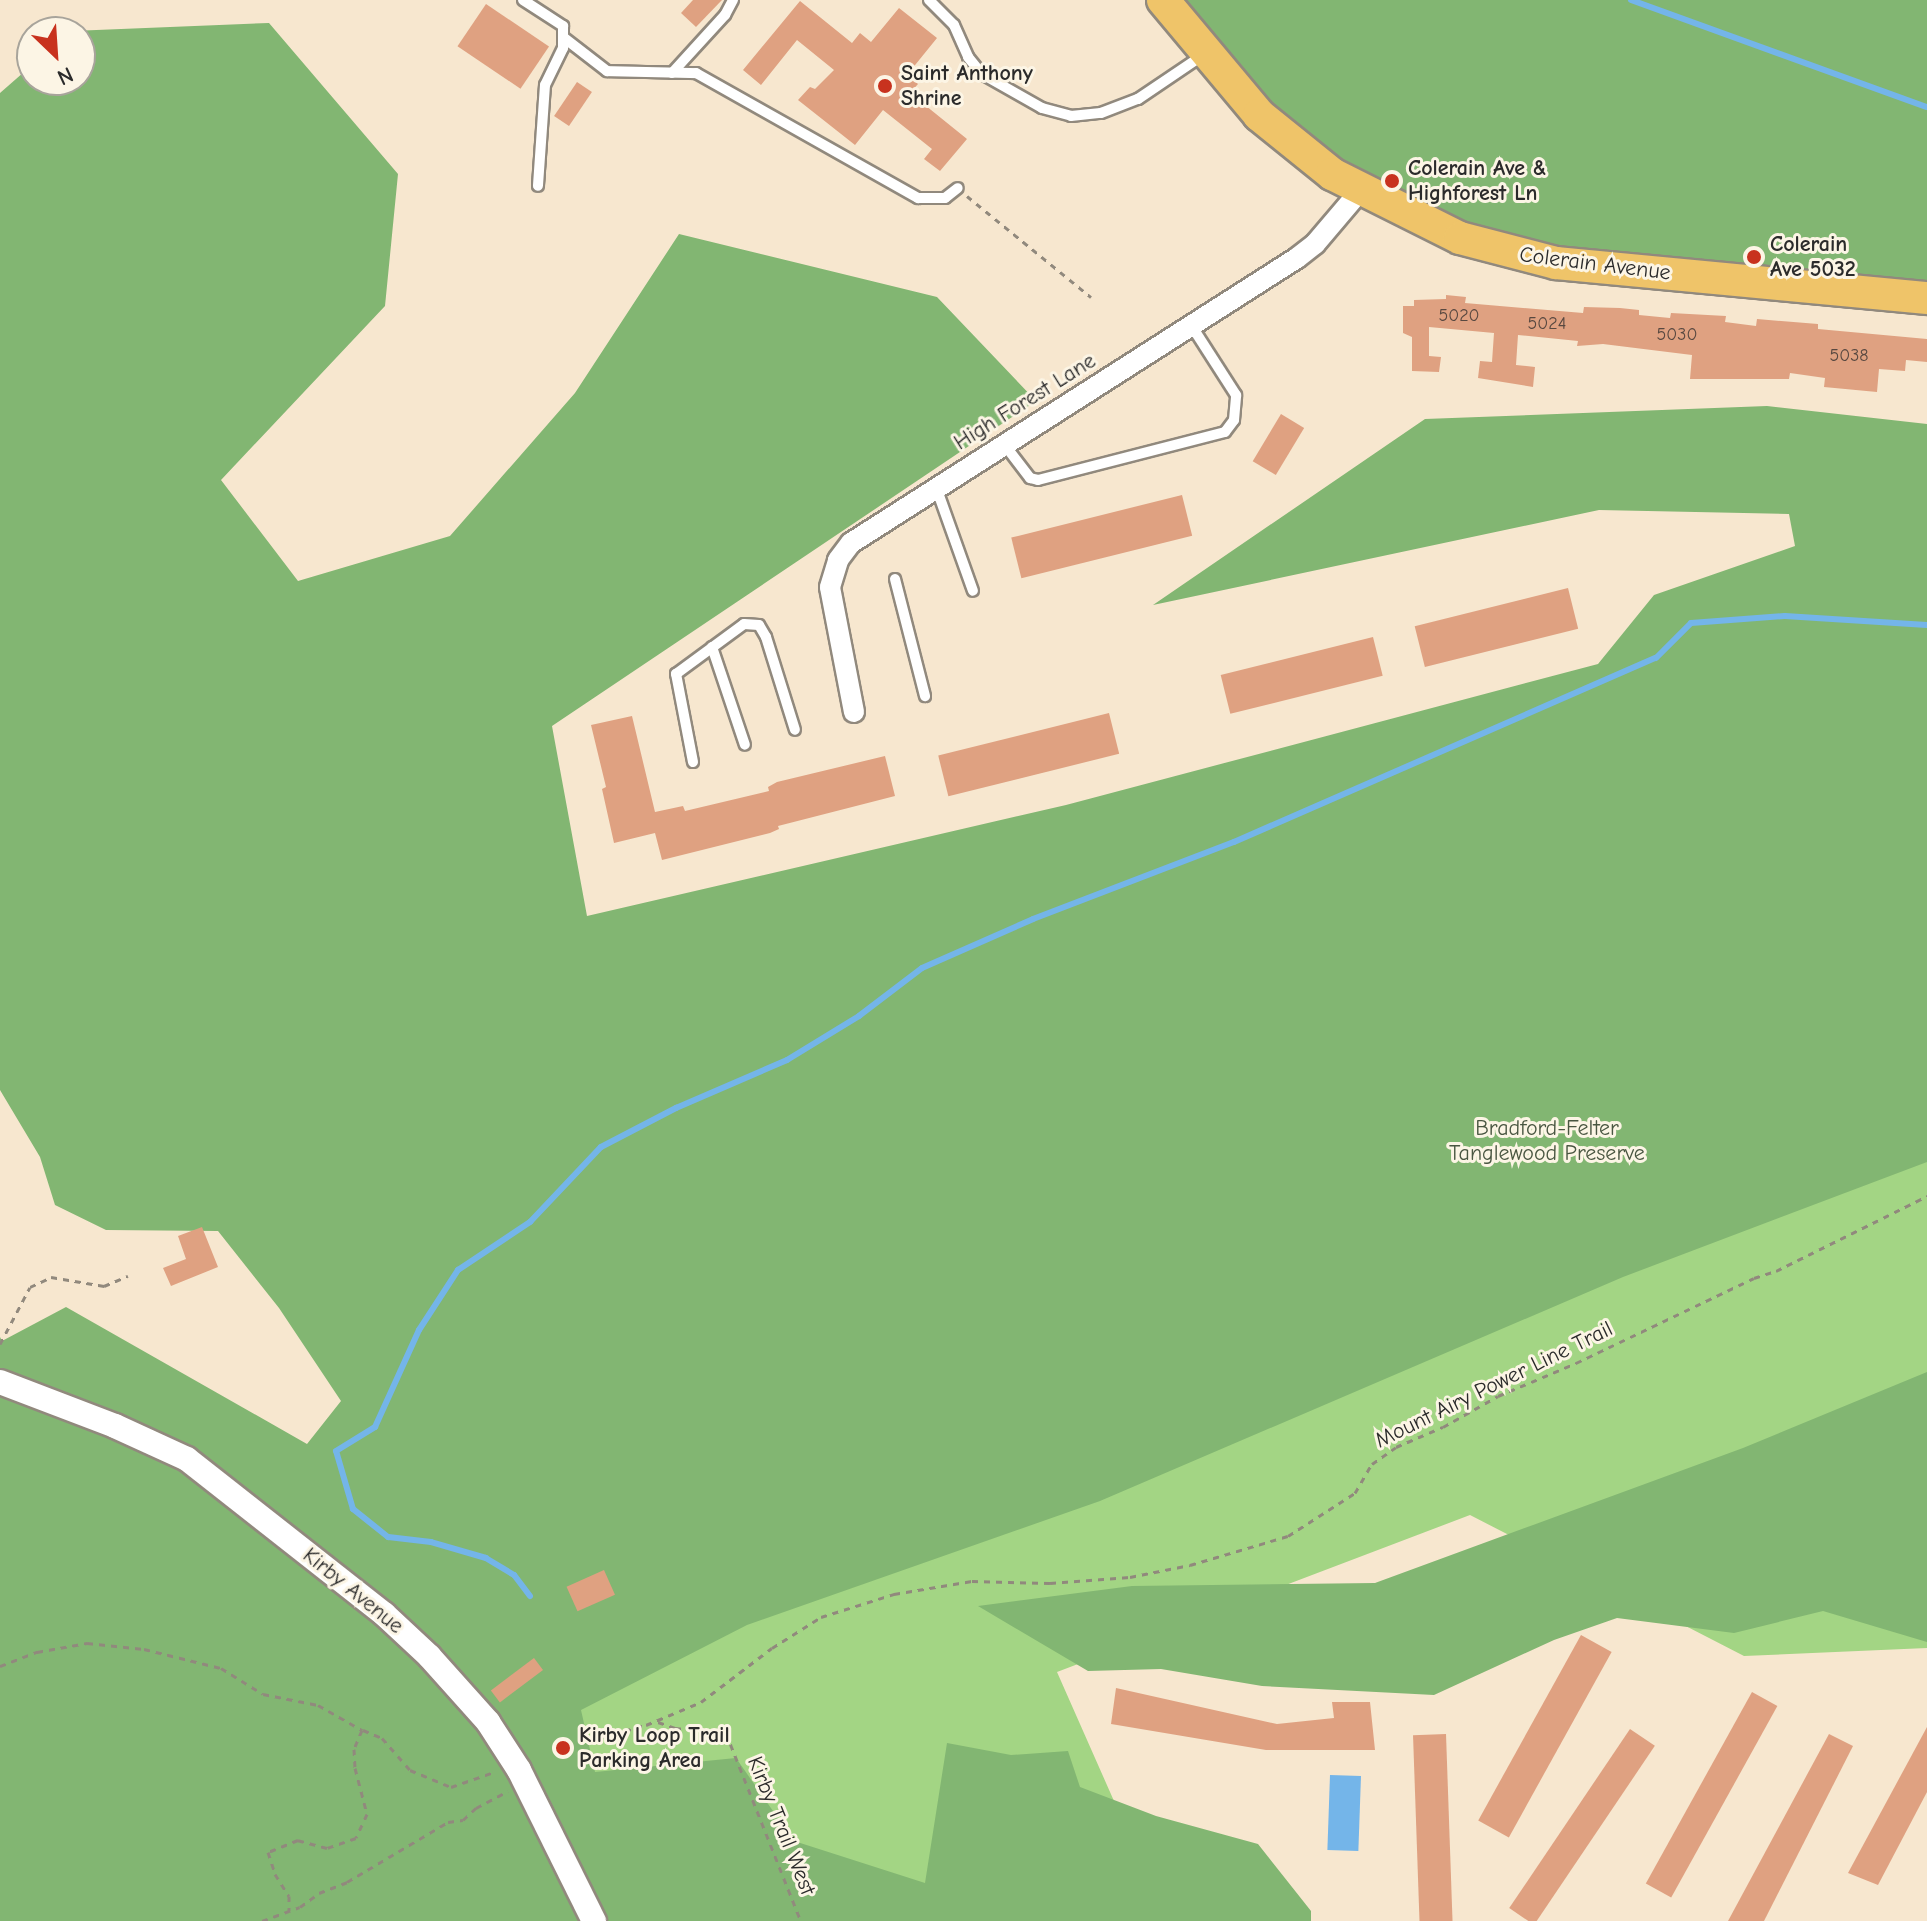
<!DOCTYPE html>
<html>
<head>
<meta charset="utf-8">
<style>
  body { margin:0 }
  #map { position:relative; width:1927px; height:1921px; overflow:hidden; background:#f7e7cf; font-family:"Comic Neue",sans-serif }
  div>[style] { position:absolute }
  .green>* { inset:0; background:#a3d584 }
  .forest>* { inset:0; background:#82b672 }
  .water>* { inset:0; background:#74b5e9; transform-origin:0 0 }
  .stream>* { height:6px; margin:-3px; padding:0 3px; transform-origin:3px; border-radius:3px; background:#74b5e9 }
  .building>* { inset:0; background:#dfa181; transform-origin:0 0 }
  .path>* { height:3px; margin-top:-1.5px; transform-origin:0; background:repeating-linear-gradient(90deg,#91897d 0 6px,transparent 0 12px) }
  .roads { filter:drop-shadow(2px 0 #91897d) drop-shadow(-2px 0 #91897d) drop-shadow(0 2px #91897d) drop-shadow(0 -2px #91897d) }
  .service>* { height:10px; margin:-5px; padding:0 5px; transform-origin:5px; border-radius:5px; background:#fff }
  .minor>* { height:20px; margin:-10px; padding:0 10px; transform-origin:10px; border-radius:10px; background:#fff }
  .tertiary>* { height:24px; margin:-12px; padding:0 12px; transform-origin:12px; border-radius:12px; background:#fff }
  .primary>* { height:32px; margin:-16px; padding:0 16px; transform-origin:16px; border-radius:16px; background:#efc469 }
  .dots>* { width:22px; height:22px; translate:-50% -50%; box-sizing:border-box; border:4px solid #fcf5e5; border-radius:50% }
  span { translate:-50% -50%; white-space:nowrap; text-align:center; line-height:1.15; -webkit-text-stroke:6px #fcf5e5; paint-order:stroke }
  .number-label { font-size:18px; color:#584840 }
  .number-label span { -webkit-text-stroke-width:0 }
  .poi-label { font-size:22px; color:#2b2b2b; font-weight:700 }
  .left { translate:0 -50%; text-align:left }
  .street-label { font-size:22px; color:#2b2b2b }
  .park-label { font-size:22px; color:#495641 }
  .north { position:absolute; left:16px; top:16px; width:80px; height:80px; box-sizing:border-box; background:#fcf5e5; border:2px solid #a8a49b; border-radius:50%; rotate:155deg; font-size:22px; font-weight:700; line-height:32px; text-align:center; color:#2b2b2b }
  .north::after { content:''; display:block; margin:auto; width:28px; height:36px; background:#c8321e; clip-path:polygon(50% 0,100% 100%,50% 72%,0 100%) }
</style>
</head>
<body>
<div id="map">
  <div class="green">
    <div style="clip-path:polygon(1927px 594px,1927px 1648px,1744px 1656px,1470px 1515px,1057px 1672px,1167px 1921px,625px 1921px,521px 1711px)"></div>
  </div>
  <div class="forest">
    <div style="clip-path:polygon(1163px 0,1927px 0,1927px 298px,1556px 263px,1360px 191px)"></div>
    <div style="clip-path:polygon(269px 23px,398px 174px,385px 306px,221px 480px,298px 581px,450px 536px,575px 393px,679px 234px,937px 297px,1036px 401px,552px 726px,587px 916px,1066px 805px,1598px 664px,1654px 595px,1795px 546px,1789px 514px,1599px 510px,1153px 605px,1425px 419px,1767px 406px,1927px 424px,1927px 1162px,1623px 1277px,1100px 1501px,747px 1625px,581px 1710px,595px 1772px,736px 1758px,794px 1841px,925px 1883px,947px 1743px,1011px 1755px,1068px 1751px,1080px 1787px,1156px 1816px,1258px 1844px,1311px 1911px,1311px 1921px,0 1921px,0 1337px,2px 1341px,66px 1307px,307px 1444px,341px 1401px,279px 1308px,218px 1231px,106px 1230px,55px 1205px,40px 1157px,0 1090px,0 93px,32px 65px,32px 80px,80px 80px,80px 32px,72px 31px)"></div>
    <div style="clip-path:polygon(1927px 1372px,1927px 1642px,1823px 1611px,1734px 1633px,1617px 1618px,1554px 1640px,1434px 1695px,1262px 1686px,1161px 1669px,1088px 1671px,978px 1606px,1132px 1586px,1375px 1583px,1743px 1448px)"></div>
  </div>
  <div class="water">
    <div style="left:1330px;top:1775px;width:31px;height:75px;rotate:2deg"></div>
  </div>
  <div class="stream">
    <div style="left:1631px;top:0;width:314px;rotate:19.9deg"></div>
    <div style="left:530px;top:1596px;width:26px;rotate:-127deg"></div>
    <div style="left:514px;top:1575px;width:33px;rotate:-149deg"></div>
    <div style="left:486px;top:1558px;width:57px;rotate:-163.8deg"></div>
    <div style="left:431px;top:1542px;width:43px;rotate:-173.4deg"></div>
    <div style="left:388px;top:1537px;width:45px;rotate:-141.3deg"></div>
    <div style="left:353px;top:1509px;width:60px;rotate:-106.3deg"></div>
    <div style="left:336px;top:1451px;width:46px;rotate:-31.6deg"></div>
    <div style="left:375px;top:1427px;width:107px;rotate:-65.6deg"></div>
    <div style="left:419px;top:1330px;width:72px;rotate:-57deg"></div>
    <div style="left:458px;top:1270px;width:87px;rotate:-33.7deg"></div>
    <div style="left:530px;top:1222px;width:103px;rotate:-46.6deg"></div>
    <div style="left:601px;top:1147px;width:85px;rotate:-27.5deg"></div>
    <div style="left:676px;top:1108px;width:121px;rotate:-23.4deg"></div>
    <div style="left:787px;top:1060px;width:84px;rotate:-31.4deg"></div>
    <div style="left:859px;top:1016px;width:79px;rotate:-37.3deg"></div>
    <div style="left:922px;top:968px;width:121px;rotate:-23.8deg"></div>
    <div style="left:1033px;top:919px;width:215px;rotate:-21deg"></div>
    <div style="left:1234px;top:842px;width:460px;rotate:-23.6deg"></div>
    <div style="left:1656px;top:658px;width:49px;rotate:-45deg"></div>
    <div style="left:1691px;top:623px;width:94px;rotate:-4.3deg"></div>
    <div style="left:1785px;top:616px;width:142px;rotate:3.6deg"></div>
  </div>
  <div class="building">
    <div style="clip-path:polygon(693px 0,722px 0,696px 27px,681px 13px)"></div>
    <div style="clip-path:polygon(800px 1px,852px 43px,860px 33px,871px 42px,899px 8px,937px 38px,907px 75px,918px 84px,910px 93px,967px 139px,940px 171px,924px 159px,932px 149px,883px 110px,855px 145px,798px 100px,810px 87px,815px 89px,834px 70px,797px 40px,761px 85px,743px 70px)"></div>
    <div style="left:486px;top:4px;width:76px;height:51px;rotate:34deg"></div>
    <div style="left:577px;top:82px;width:18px;height:41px;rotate:34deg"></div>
    <div style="clip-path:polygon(1446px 295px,1466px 297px,1465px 303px,1583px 313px,1584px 307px,1620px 308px,1639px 310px,1639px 315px,1670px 318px,1671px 313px,1726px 316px,1725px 322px,1756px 326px,1757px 319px,1818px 324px,1818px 329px,1927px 339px,1927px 362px,1906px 360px,1905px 371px,1879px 369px,1877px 392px,1824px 387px,1825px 378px,1790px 373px,1789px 379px,1690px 379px,1692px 355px,1603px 344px,1577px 346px,1578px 341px,1518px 335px,1516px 365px,1535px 367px,1533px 387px,1478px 378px,1480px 361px,1492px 362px,1494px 333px,1429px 327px,1429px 356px,1441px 357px,1439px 372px,1412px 371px,1412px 337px,1403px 333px,1403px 306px,1414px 306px,1414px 300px,1446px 299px)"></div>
    <div style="left:1281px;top:414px;width:27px;height:55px;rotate:31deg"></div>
    <div style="left:1182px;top:495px;width:42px;height:176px;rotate:76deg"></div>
    <div style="left:1568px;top:588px;width:42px;height:158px;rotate:76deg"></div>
    <div style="left:1373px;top:637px;width:40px;height:157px;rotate:76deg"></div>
    <div style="left:1109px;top:713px;width:42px;height:176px;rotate:76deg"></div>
    <div style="clip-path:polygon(632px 716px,655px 812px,683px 806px,685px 811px,769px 791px,768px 787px,777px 782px,885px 756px,895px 796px,778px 826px,779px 829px,770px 833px,662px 860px,655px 833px,614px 843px,602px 789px,606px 787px,591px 725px)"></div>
    <div style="clip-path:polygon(202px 1227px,218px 1267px,171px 1286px,163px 1268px,186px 1259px,178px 1236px)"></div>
    <div style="left:604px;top:1570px;width:27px;height:41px;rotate:66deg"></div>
    <div style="left:1581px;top:1635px;width:35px;height:212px;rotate:29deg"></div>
    <div style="left:534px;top:1658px;width:15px;height:54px;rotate:53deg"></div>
    <div style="clip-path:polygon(1116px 1688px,1277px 1724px,1334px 1718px,1332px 1702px,1370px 1702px,1375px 1750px,1266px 1750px,1111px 1724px)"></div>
    <div style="left:1752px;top:1692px;width:29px;height:219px;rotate:29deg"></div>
    <div style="clip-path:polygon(1927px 1727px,1927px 1792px,1878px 1885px,1848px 1873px)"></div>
    <div style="left:1630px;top:1729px;width:30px;height:216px;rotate:34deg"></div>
    <div style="left:1446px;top:1734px;width:187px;height:33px;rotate:88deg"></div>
    <div style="clip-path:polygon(1829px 1734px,1853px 1746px,1764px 1921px,1728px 1921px)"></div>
  </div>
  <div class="path">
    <div style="left:967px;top:196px;width:160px;rotate:39.2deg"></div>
    <div style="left:0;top:1344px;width:64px;rotate:-62.2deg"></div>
    <div style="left:30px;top:1287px;width:23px;rotate:-25deg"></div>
    <div style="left:51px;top:1277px;width:54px;rotate:9.6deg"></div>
    <div style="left:104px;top:1286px;width:26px;rotate:-23deg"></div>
    <div style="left:0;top:1666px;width:40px;rotate:-21deg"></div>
    <div style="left:37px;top:1652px;width:51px;rotate:-10.2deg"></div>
    <div style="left:87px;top:1643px;width:57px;rotate:6deg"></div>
    <div style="left:144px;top:1649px;width:79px;rotate:13.9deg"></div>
    <div style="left:221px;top:1668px;width:49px;rotate:31.8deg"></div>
    <div style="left:263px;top:1694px;width:56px;rotate:11.3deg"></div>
    <div style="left:318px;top:1705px;width:51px;rotate:29.6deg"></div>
    <div style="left:362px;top:1730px;width:21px;rotate:113deg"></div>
    <div style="left:354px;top:1749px;width:19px;rotate:87deg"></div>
    <div style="left:355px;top:1768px;width:48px;rotate:75.4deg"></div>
    <div style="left:367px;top:1814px;width:26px;rotate:115deg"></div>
    <div style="left:356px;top:1838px;width:31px;rotate:161deg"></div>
    <div style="left:327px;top:1848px;width:30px;rotate:-165deg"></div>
    <div style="left:298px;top:1840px;width:32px;rotate:158deg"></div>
    <div style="left:268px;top:1852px;width:23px;rotate:72deg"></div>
    <div style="left:275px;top:1874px;width:26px;rotate:58deg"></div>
    <div style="left:289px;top:1896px;width:15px;rotate:90deg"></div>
    <div style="left:658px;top:1722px;width:18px;rotate:19deg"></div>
    <div style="left:675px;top:1728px;width:51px;rotate:5.6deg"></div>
    <div style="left:726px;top:1733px;width:202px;rotate:68.3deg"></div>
    <div style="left:363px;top:1730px;width:21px;rotate:23deg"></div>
    <div style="left:382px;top:1738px;width:43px;rotate:48.8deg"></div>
    <div style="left:410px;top:1770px;width:44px;rotate:22.5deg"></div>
    <div style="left:451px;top:1787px;width:46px;rotate:-19.2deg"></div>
    <div style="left:590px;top:1740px;width:58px;rotate:-15deg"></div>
    <div style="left:646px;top:1725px;width:60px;rotate:-22.7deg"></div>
    <div style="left:701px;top:1702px;width:89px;rotate:-37.3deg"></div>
    <div style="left:772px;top:1648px;width:58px;rotate:-32.3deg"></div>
    <div style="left:821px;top:1617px;width:77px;rotate:-17.5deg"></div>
    <div style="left:894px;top:1594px;width:79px;rotate:-9.5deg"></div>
    <div style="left:972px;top:1581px;width:78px;rotate:1.5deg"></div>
    <div style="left:1050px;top:1583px;width:80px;rotate:-4.3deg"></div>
    <div style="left:1130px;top:1577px;width:61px;rotate:-11.3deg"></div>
    <div style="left:1190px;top:1565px;width:102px;rotate:-16.5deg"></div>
    <div style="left:1288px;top:1536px;width:80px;rotate:-32.7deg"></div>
    <div style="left:1355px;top:1493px;width:34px;rotate:-60deg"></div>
    <div style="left:1372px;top:1464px;width:29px;rotate:-35deg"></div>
    <div style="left:1396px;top:1447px;width:51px;rotate:-23.1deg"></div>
    <div style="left:1443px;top:1427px;width:63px;rotate:-29.4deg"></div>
    <div style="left:1498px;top:1396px;width:85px;rotate:-22.9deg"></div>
    <div style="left:1576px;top:1363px;width:197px;rotate:-25.5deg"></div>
    <div style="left:1754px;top:1278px;width:23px;rotate:-18deg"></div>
    <div style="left:1776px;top:1271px;width:169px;rotate:-26.4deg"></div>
    <div style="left:262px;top:1921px;width:40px;rotate:-20.2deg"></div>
    <div style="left:300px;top:1907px;width:24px;rotate:-36deg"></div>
    <div style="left:319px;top:1893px;width:30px;rotate:-21deg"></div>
    <div style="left:347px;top:1882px;width:117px;rotate:-30.7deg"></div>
    <div style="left:448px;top:1822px;width:15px;rotate:-8deg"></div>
    <div style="left:463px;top:1820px;width:18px;rotate:-43deg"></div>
    <div style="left:476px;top:1808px;width:36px;rotate:-28deg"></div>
  </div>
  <div class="roads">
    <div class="service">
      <div style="left:523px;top:0;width:48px;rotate:33deg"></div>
      <div style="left:563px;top:26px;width:22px;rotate:90deg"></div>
      <div style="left:563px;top:48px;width:41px;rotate:115.9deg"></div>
      <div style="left:545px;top:85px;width:101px;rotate:94deg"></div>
      <div style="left:929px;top:0;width:35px;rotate:45deg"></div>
      <div style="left:954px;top:25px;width:35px;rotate:66deg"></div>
      <div style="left:968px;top:57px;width:22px;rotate:51deg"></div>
      <div style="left:982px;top:74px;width:69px;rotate:29.5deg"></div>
      <div style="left:1042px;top:108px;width:30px;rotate:15deg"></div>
      <div style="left:1071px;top:116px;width:30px;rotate:-6deg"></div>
      <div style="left:1101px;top:113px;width:40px;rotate:-21deg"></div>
      <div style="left:1138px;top:99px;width:78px;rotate:-34.1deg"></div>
      <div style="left:563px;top:37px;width:56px;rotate:37.7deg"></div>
      <div style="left:607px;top:71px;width:89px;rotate:1.3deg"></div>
      <div style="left:696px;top:73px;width:255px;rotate:29.4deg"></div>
      <div style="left:918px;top:198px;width:27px"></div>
      <div style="left:945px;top:198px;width:16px;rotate:-38deg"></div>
      <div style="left:672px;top:73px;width:79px;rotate:-47.6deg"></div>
      <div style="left:725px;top:15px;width:17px;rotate:-62deg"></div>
      <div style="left:1004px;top:444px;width:43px;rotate:52.6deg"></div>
      <div style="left:1030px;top:478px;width:8px;rotate:14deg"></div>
      <div style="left:1038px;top:480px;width:193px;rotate:-14.4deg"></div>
      <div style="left:1225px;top:432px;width:15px;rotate:-53deg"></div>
      <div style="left:1234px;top:420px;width:25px;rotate:-85deg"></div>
      <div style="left:1236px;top:395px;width:83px;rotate:-122.7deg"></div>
      <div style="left:936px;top:487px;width:110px;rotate:70.4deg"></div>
      <div style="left:895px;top:579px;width:121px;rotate:75.6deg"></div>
      <div style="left:712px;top:647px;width:103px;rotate:71.4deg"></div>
      <div style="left:693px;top:762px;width:90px;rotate:-100.9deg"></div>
      <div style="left:676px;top:674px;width:84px;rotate:-36.3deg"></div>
      <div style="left:744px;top:624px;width:15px;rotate:4deg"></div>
      <div style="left:759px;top:625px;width:14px;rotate:60deg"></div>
      <div style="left:766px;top:637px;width:97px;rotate:72.7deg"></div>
    </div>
    <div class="minor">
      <div style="left:854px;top:712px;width:127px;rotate:-100.9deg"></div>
      <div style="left:830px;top:587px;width:28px;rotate:-73deg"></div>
      <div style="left:838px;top:560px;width:21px;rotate:-53deg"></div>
      <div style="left:851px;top:543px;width:529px;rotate:-32.58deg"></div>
      <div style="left:1297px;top:258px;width:23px;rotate:-38deg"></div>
      <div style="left:1315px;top:244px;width:70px;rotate:-49.7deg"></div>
    </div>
    <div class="tertiary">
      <div style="left:0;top:1382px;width:123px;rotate:20.9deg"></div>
      <div style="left:115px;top:1426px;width:79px;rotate:24.6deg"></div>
      <div style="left:187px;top:1459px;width:251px;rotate:38.2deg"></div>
      <div style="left:384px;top:1614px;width:62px;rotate:43deg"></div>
      <div style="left:429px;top:1656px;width:89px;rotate:48.2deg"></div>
      <div style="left:488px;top:1722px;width:57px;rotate:57.1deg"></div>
      <div style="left:519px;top:1770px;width:169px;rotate:63.6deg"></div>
    </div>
    <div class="primary">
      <div style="left:1163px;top:0;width:150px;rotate:50.1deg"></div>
      <div style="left:1259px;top:115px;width:94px;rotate:38.9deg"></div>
      <div style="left:1332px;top:174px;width:143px;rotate:26.6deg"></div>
      <div style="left:1460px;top:238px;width:99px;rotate:14.6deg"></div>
      <div style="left:1556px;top:263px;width:373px;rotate:5.4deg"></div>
    </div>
  </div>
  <div class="dots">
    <div style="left:885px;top:86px;background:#c8321e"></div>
    <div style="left:1392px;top:181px;background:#c8321e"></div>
    <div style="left:1754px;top:257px;background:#c8321e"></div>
    <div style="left:563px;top:1748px;background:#c8321e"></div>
  </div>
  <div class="number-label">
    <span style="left:1459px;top:316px">5020</span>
    <span style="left:1547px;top:324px">5024</span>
    <span style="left:1677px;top:335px">5030</span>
    <span style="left:1849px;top:356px">5038</span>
  </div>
  <div class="poi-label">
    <span class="left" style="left:901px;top:86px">Saint Anthony<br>Shrine</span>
    <span class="left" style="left:1408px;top:181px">Colerain Ave &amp;<br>Highforest Ln</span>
    <span class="left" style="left:1770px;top:257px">Colerain<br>Ave 5032</span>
    <span class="left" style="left:579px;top:1748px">Kirby Loop Trail<br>Parking Area</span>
  </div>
  <div class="street-label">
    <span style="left:1595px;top:264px;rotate:7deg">Colerain Avenue</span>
    <span style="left:1025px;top:402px;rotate:-32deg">High Forest Lane</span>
    <span style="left:1494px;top:1385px;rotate:-26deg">Mount Airy Power Line Trail</span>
    <span style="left:353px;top:1591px;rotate:39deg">Kirby Avenue</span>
    <span style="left:781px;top:1826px;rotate:68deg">Kirby Trail West</span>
  </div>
  <div class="park-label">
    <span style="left:1547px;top:1141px">Bradford-Felter<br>Tanglewood Preserve</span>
  </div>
  <div class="north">N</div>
</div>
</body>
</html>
